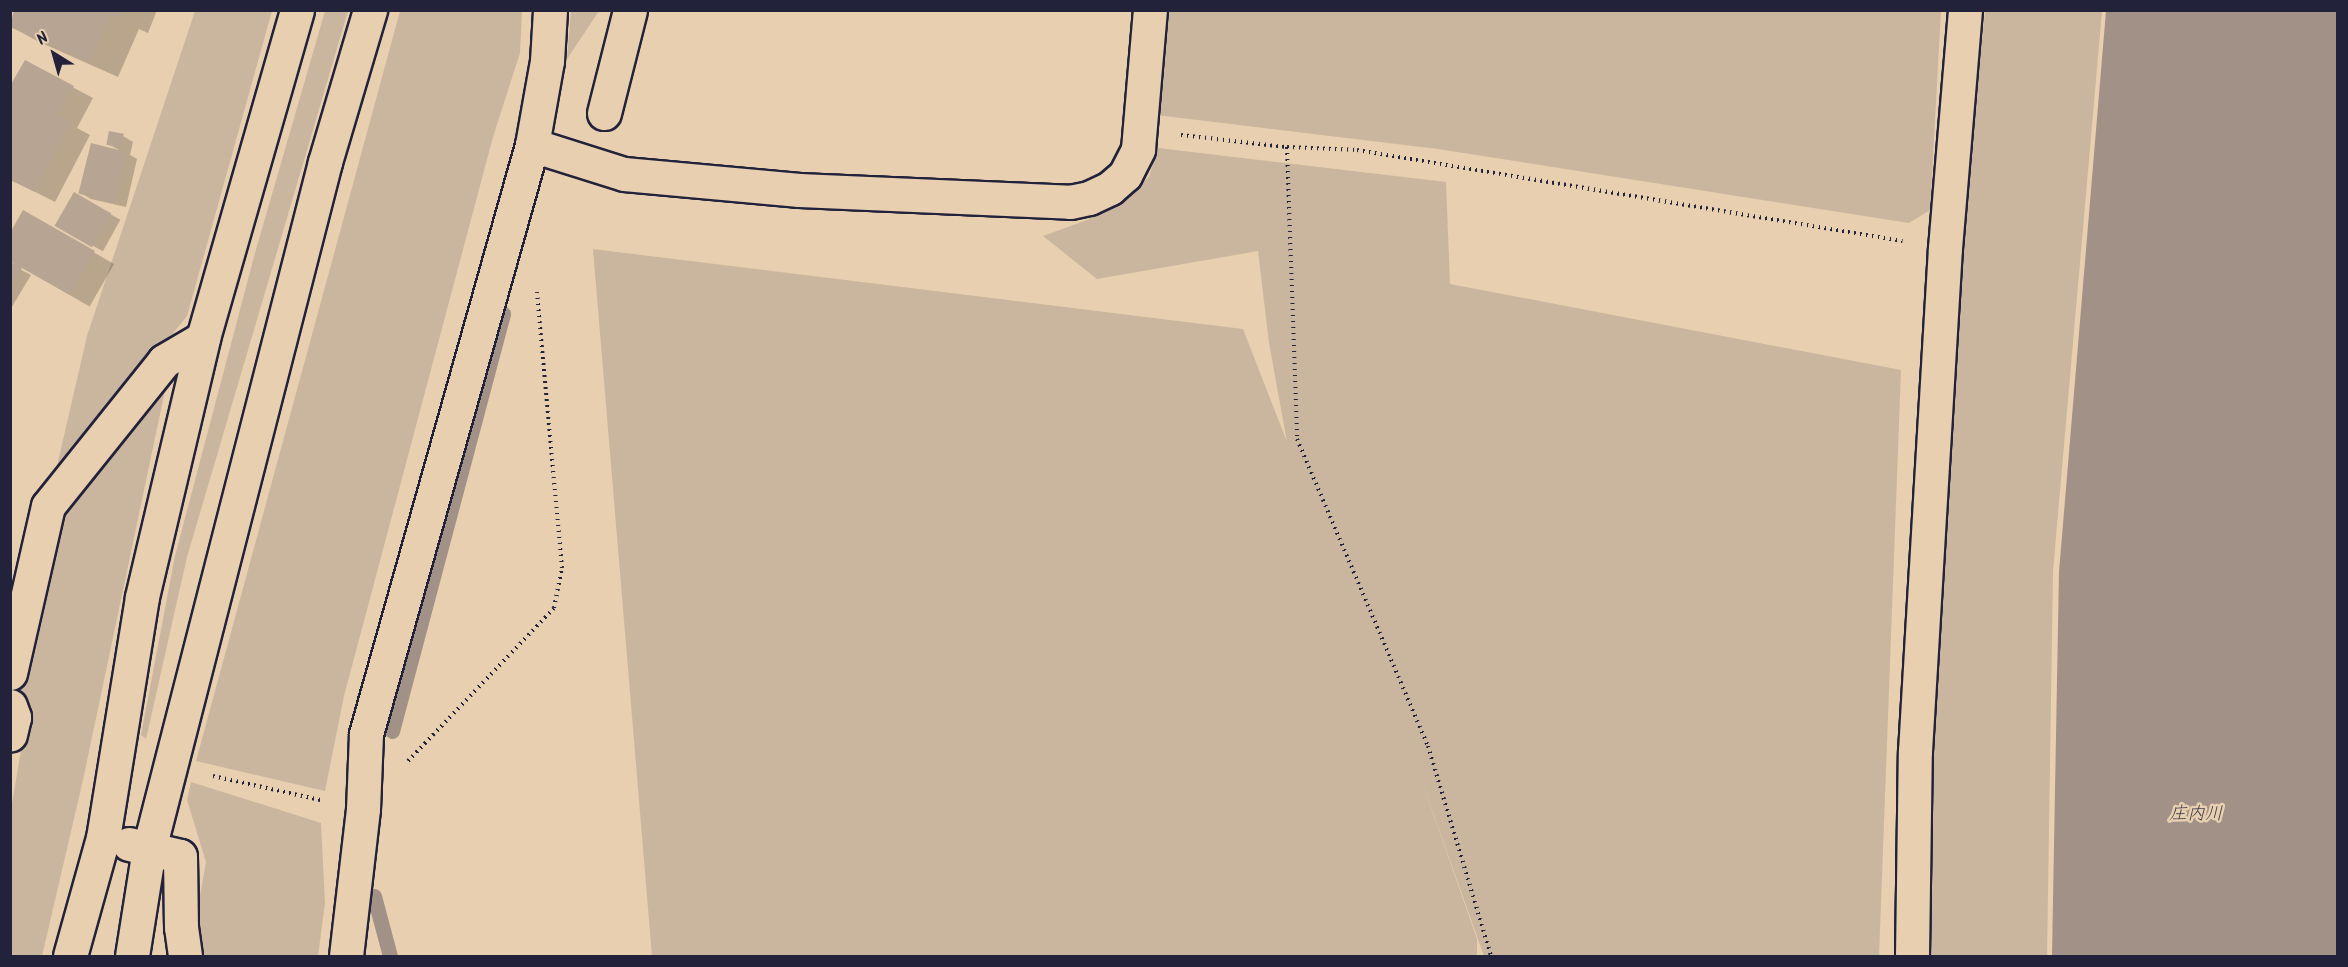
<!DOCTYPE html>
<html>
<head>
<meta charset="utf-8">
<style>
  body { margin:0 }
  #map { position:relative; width:2348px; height:967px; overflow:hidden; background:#e7cfaf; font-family:Kalam,"Klee One",sans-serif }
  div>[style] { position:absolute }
  .green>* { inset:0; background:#cab69e }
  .water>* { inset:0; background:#a19186 }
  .shadow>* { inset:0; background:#0003; transform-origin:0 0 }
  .stream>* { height:15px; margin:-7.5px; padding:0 7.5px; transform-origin:7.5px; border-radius:7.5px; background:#a19186 }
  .building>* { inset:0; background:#b7a492; transform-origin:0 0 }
  .path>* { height:4px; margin-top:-2px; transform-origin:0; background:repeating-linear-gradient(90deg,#22223b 0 1.5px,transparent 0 6px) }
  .roads { filter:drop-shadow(2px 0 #22223b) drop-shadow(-2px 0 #22223b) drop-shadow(0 2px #22223b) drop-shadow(0 -2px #22223b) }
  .minor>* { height:33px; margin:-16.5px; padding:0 16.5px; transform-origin:16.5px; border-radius:16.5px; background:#e7cfaf }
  span { translate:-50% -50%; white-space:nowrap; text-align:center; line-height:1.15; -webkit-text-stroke:5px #e7cfaf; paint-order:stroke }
  .water-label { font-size:18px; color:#423e4e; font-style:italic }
  .frame { position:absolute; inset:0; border:12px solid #22223b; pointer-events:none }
  .north { position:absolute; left:24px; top:24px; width:60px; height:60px; -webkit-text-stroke:4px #e7cfaf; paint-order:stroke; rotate:323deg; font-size:16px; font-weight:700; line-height:24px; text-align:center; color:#22223b }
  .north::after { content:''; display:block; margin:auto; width:21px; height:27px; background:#22223b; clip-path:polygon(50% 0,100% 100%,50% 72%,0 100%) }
</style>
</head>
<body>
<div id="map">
  <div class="green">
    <div style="clip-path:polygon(571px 10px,599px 11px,567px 59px,571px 11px)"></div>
    <div style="clip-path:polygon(195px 11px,272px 11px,187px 316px,54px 479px,87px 336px)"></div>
    <div style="clip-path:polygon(325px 11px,348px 11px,187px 557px,146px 739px,141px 735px,175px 556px,255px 253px)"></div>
    <div style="clip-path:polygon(400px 11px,522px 11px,520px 53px,493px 137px,344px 696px,325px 791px,196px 761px)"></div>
    <div style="clip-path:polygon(1167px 11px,1941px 11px,1930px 210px,1909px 223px,1438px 149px,1156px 115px)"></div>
    <div style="clip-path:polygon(1985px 11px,2102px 11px,2053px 571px,2047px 956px,1924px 956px,1938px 598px,1963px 228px)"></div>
    <div style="clip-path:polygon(1158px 148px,1446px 182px,1450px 284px,1901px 370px,1879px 956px,1484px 956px,1416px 765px,1477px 939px,1477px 956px,652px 956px,593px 249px,1243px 329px,1287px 442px,1269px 343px,1258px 251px,1097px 279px,1043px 236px,1087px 220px,1114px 206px,1149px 177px)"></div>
    <div style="clip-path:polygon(167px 381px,83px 780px,42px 956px,11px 956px,11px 810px,26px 720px,16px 692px,50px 526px,68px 509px)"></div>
    <div style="clip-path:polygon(191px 782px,321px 823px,325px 903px,318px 956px,201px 956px,196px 918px,206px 862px,187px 800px)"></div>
  </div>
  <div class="water">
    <div style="clip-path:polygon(2106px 11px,2337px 11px,2337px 956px,2052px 956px,2059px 572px)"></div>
  </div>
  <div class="shadow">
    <div style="clip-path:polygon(16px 10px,157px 10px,148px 33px,139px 29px,118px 77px,37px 41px,10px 26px)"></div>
    <div style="clip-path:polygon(25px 62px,93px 98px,77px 128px,90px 135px,55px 202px,10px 179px)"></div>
    <div style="clip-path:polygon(123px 136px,133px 142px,130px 155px,137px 159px,126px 207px,91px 199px,81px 193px,119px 150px,108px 144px)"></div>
    <div style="left:74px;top:194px;width:53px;height:36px;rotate:29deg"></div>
    <div style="left:24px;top:212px;width:104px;height:49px;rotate:30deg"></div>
    <div style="clip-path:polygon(10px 264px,31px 275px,10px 310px)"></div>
  </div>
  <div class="stream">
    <div style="left:392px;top:731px;width:432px;rotate:-75.1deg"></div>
    <div style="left:374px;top:896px;width:62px;rotate:75.1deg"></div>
  </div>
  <div class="building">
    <div style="clip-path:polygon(14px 10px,123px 10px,120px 18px,111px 14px,90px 62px,10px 27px)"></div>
    <div style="clip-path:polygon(25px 60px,74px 86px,58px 115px,71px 122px,35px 192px,10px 180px,10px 86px)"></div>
    <div style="left:109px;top:131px;width:15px;height:14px;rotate:11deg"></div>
    <div style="left:91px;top:143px;width:37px;height:52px;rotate:14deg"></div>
    <div style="left:74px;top:192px;width:43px;height:39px;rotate:30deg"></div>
    <div style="clip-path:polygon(23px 210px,95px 251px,70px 295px,22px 268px,10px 288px,10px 262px,16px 264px,10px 261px,10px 233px)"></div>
  </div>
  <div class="path">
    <div style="left:1181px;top:135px;width:107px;rotate:6.5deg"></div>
    <div style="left:1287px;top:147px;width:292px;rotate:88deg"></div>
    <div style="left:1297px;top:439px;width:334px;rotate:66.9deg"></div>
    <div style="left:1428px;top:746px;width:219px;rotate:73.3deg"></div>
    <div style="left:1287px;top:147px;width:70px;rotate:2.5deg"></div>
    <div style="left:1357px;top:150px;width:553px;rotate:9.48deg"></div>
    <div style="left:408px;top:761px;width:211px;rotate:-46.3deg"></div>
    <div style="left:554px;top:608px;width:41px;rotate:-78.7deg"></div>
    <div style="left:562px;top:568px;width:277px;rotate:-95.2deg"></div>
    <div style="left:213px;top:776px;width:110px;rotate:12.6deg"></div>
  </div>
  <div class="roads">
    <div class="minor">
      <div style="left:604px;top:113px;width:106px;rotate:-75.8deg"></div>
      <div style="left:532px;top:145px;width:96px;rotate:17.5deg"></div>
      <div style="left:624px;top:174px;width:176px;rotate:5.2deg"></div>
      <div style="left:799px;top:190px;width:271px;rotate:2.5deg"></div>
      <div style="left:1070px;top:202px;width:19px;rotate:-12deg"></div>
      <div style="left:1089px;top:198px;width:23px;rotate:-25deg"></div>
      <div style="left:1110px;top:188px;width:20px;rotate:-41deg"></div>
      <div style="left:1125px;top:175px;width:29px;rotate:-63deg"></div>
      <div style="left:1138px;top:149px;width:140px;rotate:-85.1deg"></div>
      <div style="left:10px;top:673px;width:171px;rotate:-77.2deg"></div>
      <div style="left:48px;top:506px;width:186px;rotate:-51.3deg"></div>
      <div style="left:164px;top:361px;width:45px;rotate:-30.5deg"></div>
      <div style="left:10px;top:706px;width:12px;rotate:70deg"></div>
      <div style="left:14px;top:717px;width:18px;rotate:103deg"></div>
      <div style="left:129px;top:844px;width:52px;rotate:13.2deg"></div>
      <div style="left:180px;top:856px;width:71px;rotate:89.2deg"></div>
      <div style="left:181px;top:927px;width:29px;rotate:82deg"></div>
      <div style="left:70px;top:956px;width:123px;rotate:-74.4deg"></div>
      <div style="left:103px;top:838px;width:244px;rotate:-80.8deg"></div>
      <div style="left:142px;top:597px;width:266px;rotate:-76.7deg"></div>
      <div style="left:203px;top:338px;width:341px;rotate:-74deg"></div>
      <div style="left:132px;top:956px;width:108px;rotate:-81deg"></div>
      <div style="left:149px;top:849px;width:709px;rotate:-75.63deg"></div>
      <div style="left:325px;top:162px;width:159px;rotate:-73.5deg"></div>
      <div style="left:346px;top:956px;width:148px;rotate:-83.4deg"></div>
      <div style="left:363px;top:809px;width:75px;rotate:-87.7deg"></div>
      <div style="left:366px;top:734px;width:612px;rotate:-74.26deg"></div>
      <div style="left:532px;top:145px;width:85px;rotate:-79.9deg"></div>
      <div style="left:547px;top:61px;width:51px;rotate:-86.6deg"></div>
      <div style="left:1912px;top:956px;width:205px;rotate:-89.2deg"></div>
      <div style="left:1915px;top:751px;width:504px;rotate:-86.59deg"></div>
      <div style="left:1945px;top:248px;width:239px;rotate:-85.2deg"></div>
    </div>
  </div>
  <div class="water-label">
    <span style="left:2196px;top:815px">庄内川</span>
  </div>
  <div class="frame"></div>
  <div class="north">N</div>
</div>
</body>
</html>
